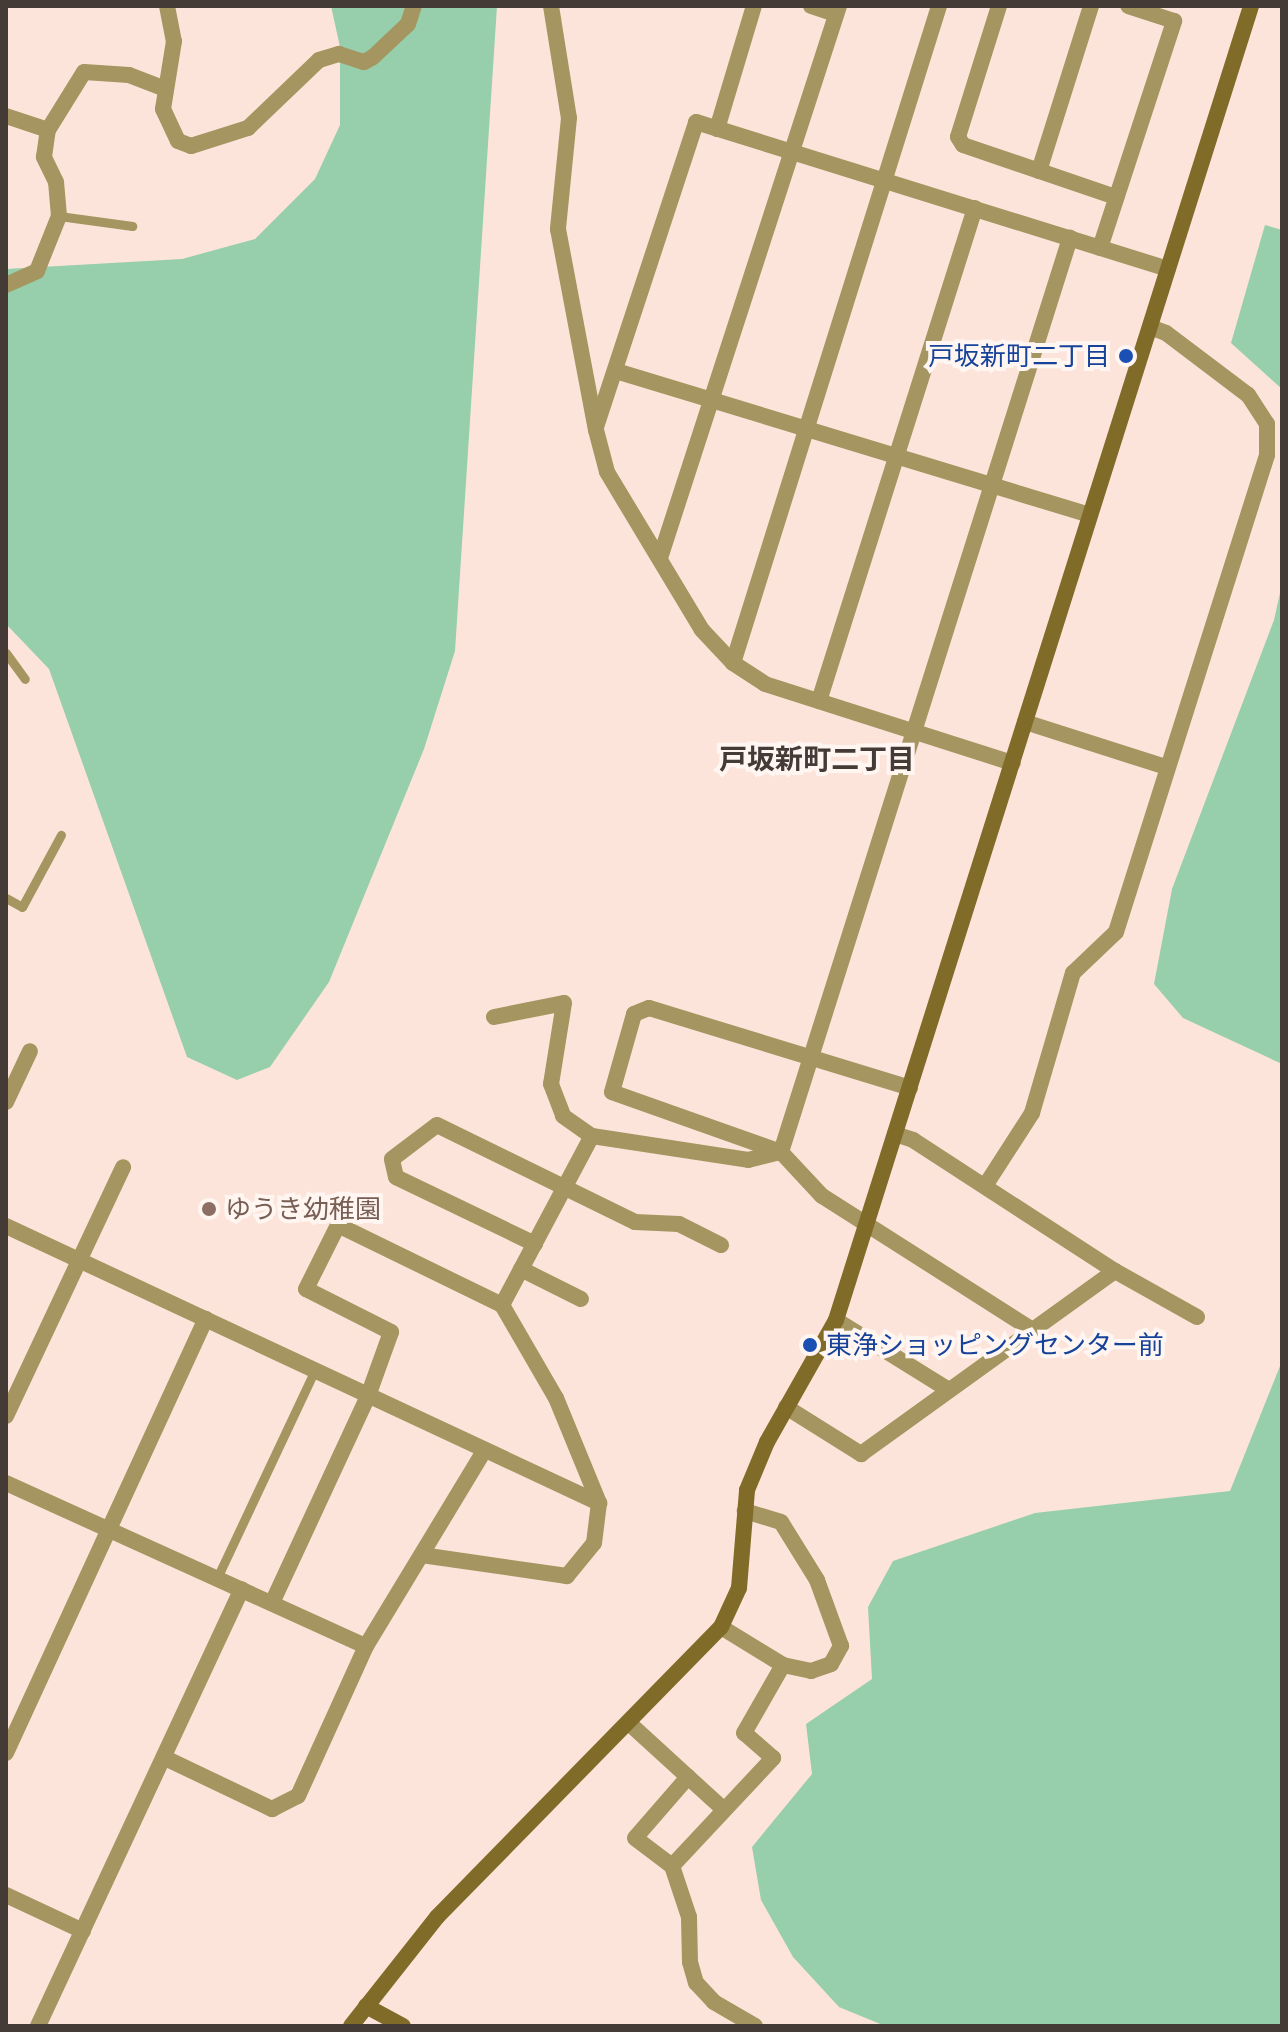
<!DOCTYPE html>
<html>
<head>
<meta charset="utf-8">
<style>
  body { margin:0 }
  #map { position:relative; width:1288px; height:2032px; overflow:hidden; background:#fde4da; font-family:Quicksand,"Noto Sans JP",sans-serif }
  div>[style] { position:absolute }
  .green>* { inset:0; background:#97ceab }
  .lane>* { height:9px; margin:-4.5px; padding:0 4.5px; transform-origin:4.5px; border-radius:4.5px; background:#a59560 }
  .street>* { height:16px; margin:-8px; padding:0 8px; transform-origin:8px; border-radius:8px; background:#a59560 }
  .secondary>* { height:16px; margin:-8px; padding:0 8px; transform-origin:8px; border-radius:8px; background:#806c28 }
  .dots>* { width:22px; height:22px; translate:-50% -50%; box-sizing:border-box; border:4px solid #fff5f1; border-radius:50% }
  span { translate:-50% -50%; white-space:nowrap; text-align:center; line-height:1.15; -webkit-text-stroke:8px #fff5f1; paint-order:stroke }
  .transit-label { font-size:26px; color:#164399 }
  .right { translate:-100% -50%; text-align:right }
  .left { translate:0 -50%; text-align:left }
  .education-label { font-size:26px; color:#785e54 }
  .neighbourhood-label { font-size:28px; color:#443a36; font-weight:700 }
  .frame { position:absolute; inset:0; border:8px solid #443a36; pointer-events:none }
</style>
</head>
<body>
<div id="map">
  <div class="green">
    <div style="clip-path:polygon(331px 6px,497px 6px,455px 651px,424px 749px,329px 982px,270px 1067px,237px 1080px,187px 1057px,49px 669px,6px 624px,6px 269px,182px 259px,255px 239px,315px 179px,340px 125px,340px 47px)"></div>
    <div style="clip-path:polygon(1265px 225px,1282px 230px,1282px 389px,1231px 343px)"></div>
    <div style="clip-path:polygon(1282px 584px,1282px 1064px,1183px 1018px,1154px 984px,1172px 889px,1274px 620px)"></div>
    <div style="clip-path:polygon(1282px 1361px,1282px 2026px,885px 2026px,839px 2007px,793px 1957px,761px 1900px,752px 1847px,812px 1774px,806px 1724px,872px 1679px,868px 1607px,893px 1561px,1035px 1513px,1230px 1491px)"></div>
  </div>
  <div class="lane">
    <div style="left:59px;top:216px;width:74px;rotate:7.8deg"></div>
    <div style="left:6px;top:653px;width:32px;rotate:54deg"></div>
    <div style="left:6px;top:898px;width:18px;rotate:29deg"></div>
    <div style="left:22px;top:907px;width:82px;rotate:-61.6deg"></div>
    <div style="left:217px;top:1578px;width:230px;rotate:-64.8deg"></div>
  </div>
  <div class="street">
    <div style="left:167px;top:6px;width:36px;rotate:79deg"></div>
    <div style="left:174px;top:41px;width:69px;rotate:99.2deg"></div>
    <div style="left:163px;top:109px;width:35px;rotate:65deg"></div>
    <div style="left:178px;top:141px;width:14px;rotate:21deg"></div>
    <div style="left:191px;top:146px;width:60px;rotate:-17.5deg"></div>
    <div style="left:248px;top:128px;width:98px;rotate:-43.8deg"></div>
    <div style="left:319px;top:60px;width:21px;rotate:-17deg"></div>
    <div style="left:339px;top:54px;width:26px;rotate:18deg"></div>
    <div style="left:364px;top:62px;width:10px;rotate:-29deg"></div>
    <div style="left:373px;top:57px;width:48px;rotate:-43.3deg"></div>
    <div style="left:408px;top:24px;width:19px;rotate:-72deg"></div>
    <div style="left:551px;top:6px;width:113px;rotate:80.9deg"></div>
    <div style="left:569px;top:118px;width:112px;rotate:95.7deg"></div>
    <div style="left:558px;top:229px;width:205px;rotate:79.3deg"></div>
    <div style="left:596px;top:430px;width:43px;rotate:75.3deg"></div>
    <div style="left:607px;top:472px;width:184px;rotate:59deg"></div>
    <div style="left:702px;top:630px;width:45px;rotate:46.8deg"></div>
    <div style="left:733px;top:663px;width:38px;rotate:33deg"></div>
    <div style="left:765px;top:684px;width:260px;rotate:17.7deg"></div>
    <div style="left:811px;top:6px;width:26px;rotate:18deg"></div>
    <div style="left:999px;top:6px;width:137px;rotate:107.4deg"></div>
    <div style="left:958px;top:137px;width:9px;rotate:58deg"></div>
    <div style="left:963px;top:145px;width:162px;rotate:18.8deg"></div>
    <div style="left:6px;top:116px;width:44px;rotate:18.4deg"></div>
    <div style="left:48px;top:130px;width:68px;rotate:-58.2deg"></div>
    <div style="left:84px;top:72px;width:45px;rotate:3.8deg"></div>
    <div style="left:129px;top:75px;width:39px;rotate:21deg"></div>
    <div style="left:717px;top:129px;width:128px;rotate:-73.3deg"></div>
    <div style="left:1039px;top:171px;width:173px;rotate:-72.5deg"></div>
    <div style="left:1100px;top:248px;width:239px;rotate:-71.9deg"></div>
    <div style="left:1174px;top:21px;width:48px;rotate:-161.9deg"></div>
    <div style="left:6px;top:285px;width:34px;rotate:-24deg"></div>
    <div style="left:37px;top:271px;width:59px;rotate:-68.2deg"></div>
    <div style="left:59px;top:216px;width:34px;rotate:-95deg"></div>
    <div style="left:56px;top:182px;width:28px;rotate:-116deg"></div>
    <div style="left:44px;top:157px;width:27px;rotate:-82deg"></div>
    <div style="left:616px;top:371px;width:494px;rotate:16.9deg"></div>
    <div style="left:596px;top:427px;width:321px;rotate:-71.8deg"></div>
    <div style="left:696px;top:122px;width:494px;rotate:17.3deg"></div>
    <div style="left:660px;top:558px;width:580px;rotate:-72.03deg"></div>
    <div style="left:733px;top:663px;width:689px;rotate:-72.59deg"></div>
    <div style="left:819px;top:701px;width:517px;rotate:-72.44deg"></div>
    <div style="left:1025px;top:722px;width:148px;rotate:17.7deg"></div>
    <div style="left:494px;top:1017px;width:71px;rotate:-11.3deg"></div>
    <div style="left:564px;top:1003px;width:82px;rotate:99.1deg"></div>
    <div style="left:551px;top:1084px;width:34px;rotate:69deg"></div>
    <div style="left:563px;top:1116px;width:35px;rotate:35deg"></div>
    <div style="left:592px;top:1136px;width:158px;rotate:8.7deg"></div>
    <div style="left:748px;top:1160px;width:34px;rotate:-14deg"></div>
    <div style="left:781px;top:1152px;width:179px;rotate:-160.5deg"></div>
    <div style="left:612px;top:1092px;width:81px;rotate:-74.2deg"></div>
    <div style="left:634px;top:1014px;width:16px;rotate:-22deg"></div>
    <div style="left:649px;top:1008px;width:273px;rotate:17deg"></div>
    <div style="left:6px;top:1102px;width:56px;rotate:-64.8deg"></div>
    <div style="left:895px;top:1134px;width:19px;rotate:18deg"></div>
    <div style="left:913px;top:1140px;width:241px;rotate:33deg"></div>
    <div style="left:1115px;top:1271px;width:94px;rotate:29.3deg"></div>
    <div style="left:985px;top:1186px;width:87px;rotate:-57.2deg"></div>
    <div style="left:1032px;top:1113px;width:146px;rotate:-73.7deg"></div>
    <div style="left:1073px;top:973px;width:59px;rotate:-43.6deg"></div>
    <div style="left:1116px;top:932px;width:500px;rotate:-72.43deg"></div>
    <div style="left:1267px;top:455px;width:31px;rotate:-90deg"></div>
    <div style="left:1267px;top:424px;width:35px;rotate:-123deg"></div>
    <div style="left:1248px;top:395px;width:103px;rotate:-142.9deg"></div>
    <div style="left:1166px;top:333px;width:17px;rotate:-159deg"></div>
    <div style="left:6px;top:1226px;width:655px;rotate:25.04deg"></div>
    <div style="left:535px;top:1244px;width:154px;rotate:-154.3deg"></div>
    <div style="left:396px;top:1177px;width:18px;rotate:-103deg"></div>
    <div style="left:392px;top:1159px;width:56px;rotate:-37.1deg"></div>
    <div style="left:437px;top:1125px;width:220px;rotate:26.1deg"></div>
    <div style="left:635px;top:1222px;width:44px;rotate:2.6deg"></div>
    <div style="left:679px;top:1224px;width:47px;rotate:26.6deg"></div>
    <div style="left:521px;top:1269px;width:67px;rotate:26.6deg"></div>
    <div style="left:502px;top:1305px;width:191px;rotate:-62deg"></div>
    <div style="left:836px;top:1320px;width:133px;rotate:31.8deg"></div>
    <div style="left:1031px;top:1329px;width:248px;rotate:-147.5deg"></div>
    <div style="left:822px;top:1196px;width:60px;rotate:-133deg"></div>
    <div style="left:781px;top:1152px;width:959px;rotate:-72.45deg"></div>
    <div style="left:786px;top:1407px;width:89px;rotate:32.1deg"></div>
    <div style="left:861px;top:1454px;width:313px;rotate:-35.8deg"></div>
    <div style="left:6px;top:1416px;width:275px;rotate:-64.8deg"></div>
    <div style="left:6px;top:1483px;width:395px;rotate:24.4deg"></div>
    <div style="left:272px;top:1603px;width:228px;rotate:-65.1deg"></div>
    <div style="left:368px;top:1396px;width:68px;rotate:-70.2deg"></div>
    <div style="left:391px;top:1332px;width:95px;rotate:-153.2deg"></div>
    <div style="left:306px;top:1289px;width:72px;rotate:-63.4deg"></div>
    <div style="left:338px;top:1225px;width:182px;rotate:26deg"></div>
    <div style="left:502px;top:1305px;width:108px;rotate:59.9deg"></div>
    <div style="left:556px;top:1398px;width:113px;rotate:67.7deg"></div>
    <div style="left:599px;top:1503px;width:40px;rotate:97.1deg"></div>
    <div style="left:594px;top:1543px;width:43px;rotate:129.3deg"></div>
    <div style="left:567px;top:1576px;width:147px;rotate:-171.8deg"></div>
    <div style="left:721px;top:1627px;width:73px;rotate:31.5deg"></div>
    <div style="left:783px;top:1665px;width:29px;rotate:12deg"></div>
    <div style="left:811px;top:1671px;width:21px;rotate:-19deg"></div>
    <div style="left:831px;top:1664px;width:21px;rotate:-61deg"></div>
    <div style="left:841px;top:1646px;width:70px;rotate:-110deg"></div>
    <div style="left:817px;top:1580px;width:68px;rotate:-121.8deg"></div>
    <div style="left:781px;top:1522px;width:38px;rotate:-163deg"></div>
    <div style="left:630px;top:1724px;width:126px;rotate:42.4deg"></div>
    <div style="left:6px;top:1753px;width:478px;rotate:-65.3deg"></div>
    <div style="left:165px;top:1758px;width:119px;rotate:25.5deg"></div>
    <div style="left:272px;top:1809px;width:29px;rotate:-27deg"></div>
    <div style="left:298px;top:1796px;width:165px;rotate:-65.6deg"></div>
    <div style="left:366px;top:1646px;width:228px;rotate:-58.8deg"></div>
    <div style="left:672px;top:1866px;width:46px;rotate:-142.9deg"></div>
    <div style="left:635px;top:1838px;width:81px;rotate:-49deg"></div>
    <div style="left:6px;top:1895px;width:85px;rotate:25.1deg"></div>
    <div style="left:38px;top:2026px;width:482px;rotate:-65deg"></div>
    <div style="left:755px;top:2026px;width:48px;rotate:-149.7deg"></div>
    <div style="left:714px;top:2002px;width:26px;rotate:-133deg"></div>
    <div style="left:696px;top:1983px;width:22px;rotate:-106deg"></div>
    <div style="left:690px;top:1962px;width:45px;rotate:-91.3deg"></div>
    <div style="left:689px;top:1917px;width:54px;rotate:-108.4deg"></div>
    <div style="left:672px;top:1866px;width:148px;rotate:-46.9deg"></div>
    <div style="left:773px;top:1758px;width:38px;rotate:-139deg"></div>
    <div style="left:744px;top:1733px;width:78px;rotate:-60.2deg"></div>
  </div>
  <div class="secondary">
    <div style="left:366px;top:2006px;width:42px;rotate:28.4deg"></div>
    <div style="left:351px;top:2026px;width:139px;rotate:-51.7deg"></div>
    <div style="left:437px;top:1917px;width:406px;rotate:-45.6deg"></div>
    <div style="left:721px;top:1627px;width:43px;rotate:-65.2deg"></div>
    <div style="left:739px;top:1588px;width:98px;rotate:-85.3deg"></div>
    <div style="left:747px;top:1490px;width:52px;rotate:-67.4deg"></div>
    <div style="left:767px;top:1442px;width:140px;rotate:-60.5deg"></div>
    <div style="left:836px;top:1320px;width:1378px;rotate:-72.47deg"></div>
  </div>
  <div class="dots">
    <div style="left:1126px;top:356px;background:#1a4fb4"></div>
    <div style="left:209px;top:1209px;background:#8d6e63"></div>
    <div style="left:810px;top:1345px;background:#1a4fb4"></div>
  </div>
  <div class="transit-label">
    <span class="right" style="left:1110px;top:356px">戸坂新町二丁目</span>
    <span class="left" style="left:826px;top:1345px">東浄ショッピングセンター前</span>
  </div>
  <div class="education-label">
    <span class="left" style="left:225px;top:1209px">ゆうき幼稚園</span>
  </div>
  <div class="neighbourhood-label">
    <span style="left:817px;top:759px">戸坂新町二丁目</span>
  </div>
  <div class="frame"></div>
</div>
</body>
</html>
